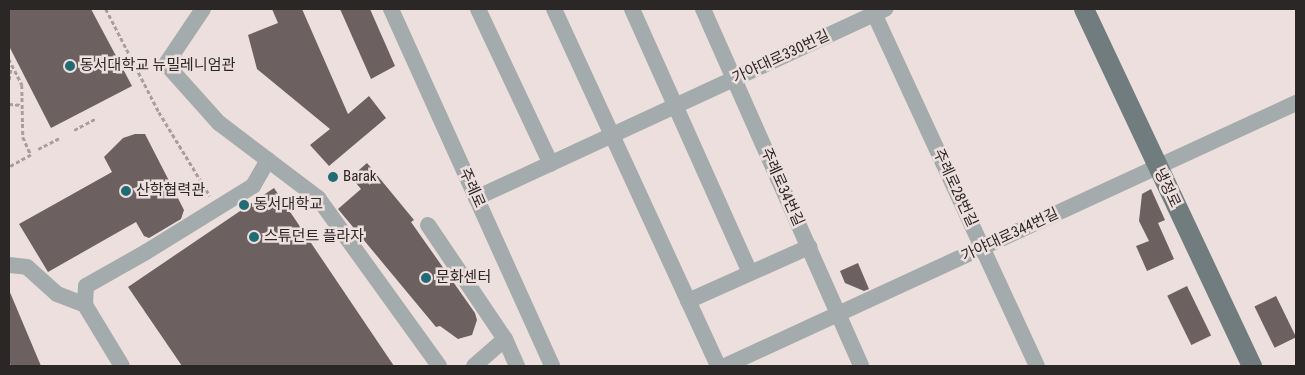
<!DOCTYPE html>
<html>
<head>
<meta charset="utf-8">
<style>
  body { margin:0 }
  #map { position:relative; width:1305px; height:375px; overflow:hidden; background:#eedfdf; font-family:"Roboto Condensed","Noto Sans KR",sans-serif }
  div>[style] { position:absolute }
  .building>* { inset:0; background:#6d6060; transform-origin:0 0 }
  .path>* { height:2.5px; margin-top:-1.25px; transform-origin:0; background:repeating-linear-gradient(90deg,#a99e9e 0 4px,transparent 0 6.5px) }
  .minor>* { height:16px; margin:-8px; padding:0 8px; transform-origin:8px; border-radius:8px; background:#a4abac }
  .major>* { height:20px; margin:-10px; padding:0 10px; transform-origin:10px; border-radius:10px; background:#707c7d }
  .dots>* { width:14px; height:14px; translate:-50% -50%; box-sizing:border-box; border:2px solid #eedfdf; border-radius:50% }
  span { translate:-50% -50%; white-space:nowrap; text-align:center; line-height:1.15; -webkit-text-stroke:5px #eedfdf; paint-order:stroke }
  .street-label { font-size:15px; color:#2c2727 }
  .poi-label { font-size:15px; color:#2c2727 }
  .left { translate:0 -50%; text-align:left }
  .frame { position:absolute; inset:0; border:10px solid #2c2727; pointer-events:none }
</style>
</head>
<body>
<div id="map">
  <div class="building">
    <div style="clip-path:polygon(9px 9px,91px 9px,132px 86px,51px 128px,9px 46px)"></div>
    <div style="clip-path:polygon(272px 9px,302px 9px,348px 114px,369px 96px,386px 118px,329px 166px,310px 145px,330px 129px,257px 69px,248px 35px,278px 23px)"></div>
    <div style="clip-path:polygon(340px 9px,370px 9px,395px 66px,371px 79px)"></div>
    <div style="clip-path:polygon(135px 134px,145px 134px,184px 210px,181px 219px,149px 238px,144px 236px,136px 222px,48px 272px,19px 224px,112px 172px,104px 157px,123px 138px)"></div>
    <div style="clip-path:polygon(367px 163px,414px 220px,411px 222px,475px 313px,477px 320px,472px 335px,458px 339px,440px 326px,436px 327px,338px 209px,361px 189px,351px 177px)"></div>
    <div style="clip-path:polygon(274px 188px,394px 366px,182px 366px,128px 287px)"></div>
    <div style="clip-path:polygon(1151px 189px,1165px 220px,1158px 223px,1174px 259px,1147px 271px,1136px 246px,1149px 241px,1139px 221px,1142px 194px)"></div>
    <div style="clip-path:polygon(858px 263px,869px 289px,864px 291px,845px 283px,840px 271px)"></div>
    <div style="left:1187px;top:286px;width:55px;height:22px;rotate:64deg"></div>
    <div style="clip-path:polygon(9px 290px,41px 366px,11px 366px,9px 361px)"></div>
    <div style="left:1276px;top:296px;width:46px;height:24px;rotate:64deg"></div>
  </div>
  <div class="path">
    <div style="left:106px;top:9px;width:116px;rotate:62.8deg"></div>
    <div style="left:159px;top:112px;width:98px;rotate:58.7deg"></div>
    <div style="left:9px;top:59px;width:29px;rotate:63deg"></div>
    <div style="left:22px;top:85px;width:52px;rotate:88.9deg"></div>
    <div style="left:23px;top:137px;width:20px;rotate:66deg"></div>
    <div style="left:31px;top:155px;width:25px;rotate:151deg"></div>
    <div style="left:9px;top:80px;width:14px;rotate:-82deg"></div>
    <div style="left:9px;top:104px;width:13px;rotate:4deg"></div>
    <div style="left:74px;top:130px;width:24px;rotate:-28deg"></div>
    <div style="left:38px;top:149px;width:25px;rotate:-27deg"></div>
  </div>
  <div class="minor">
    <div style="left:203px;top:9px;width:66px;rotate:123.9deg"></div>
    <div style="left:166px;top:64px;width:79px;rotate:48.1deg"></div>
    <div style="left:219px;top:123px;width:124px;rotate:37.1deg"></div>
    <div style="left:318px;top:198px;width:207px;rotate:54.2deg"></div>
    <div style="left:391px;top:9px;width:392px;rotate:65.7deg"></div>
    <div style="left:478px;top:9px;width:171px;rotate:64.8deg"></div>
    <div style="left:554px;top:9px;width:393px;rotate:65.3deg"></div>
    <div style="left:632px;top:9px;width:289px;rotate:65.9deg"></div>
    <div style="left:703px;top:9px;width:390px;rotate:66.1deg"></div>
    <div style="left:872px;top:9px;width:393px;rotate:65.2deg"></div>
    <div style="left:476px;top:198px;width:451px;rotate:-24.8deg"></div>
    <div style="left:428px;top:225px;width:138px;rotate:56deg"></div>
    <div style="left:9px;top:265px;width:18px;rotate:6deg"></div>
    <div style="left:27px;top:267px;width:40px;rotate:42deg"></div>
    <div style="left:57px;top:294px;width:30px;rotate:21deg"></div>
    <div style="left:85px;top:305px;width:19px;rotate:-87deg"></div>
    <div style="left:86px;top:286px;width:69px;rotate:-29.5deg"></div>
    <div style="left:146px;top:252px;width:126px;rotate:-31.7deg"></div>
    <div style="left:253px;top:186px;width:30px;rotate:-60deg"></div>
    <div style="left:688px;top:301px;width:133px;rotate:-24.1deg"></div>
    <div style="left:85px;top:305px;width:71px;rotate:58.8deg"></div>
    <div style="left:474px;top:366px;width:41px;rotate:-41.1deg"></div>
    <div style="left:505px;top:339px;width:30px;rotate:66deg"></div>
    <div style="left:725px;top:366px;width:629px;rotate:-24.73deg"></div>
  </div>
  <div class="major">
    <div style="left:1084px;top:9px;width:395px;rotate:64.8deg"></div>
  </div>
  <div class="dots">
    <div style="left:70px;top:66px;background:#206b74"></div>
    <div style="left:333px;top:177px;background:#206b74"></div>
    <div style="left:126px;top:191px;background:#206b74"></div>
    <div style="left:244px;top:205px;background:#206b74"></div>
    <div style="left:254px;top:237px;background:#206b74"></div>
    <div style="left:426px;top:278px;background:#206b74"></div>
  </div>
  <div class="street-label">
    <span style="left:781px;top:57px;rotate:-25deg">가야대로330번길</span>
    <span style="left:782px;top:187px;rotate:66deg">주례로34번길</span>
    <span style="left:472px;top:188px;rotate:66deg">주례로</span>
    <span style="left:955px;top:188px;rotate:65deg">주례로28번길</span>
    <span style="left:1167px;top:188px;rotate:65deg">냉정로</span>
    <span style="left:1010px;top:235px;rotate:-25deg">가야대로344번길</span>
  </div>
  <div class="poi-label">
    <span class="left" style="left:80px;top:66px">동서대학교 뉴밀레니엄관</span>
    <span class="left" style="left:343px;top:177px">Barak</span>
    <span class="left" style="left:136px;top:191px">산학협력관</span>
    <span class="left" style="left:254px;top:205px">동서대학교</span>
    <span class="left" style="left:264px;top:237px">스튜던트 플라자</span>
    <span class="left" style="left:436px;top:278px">문화센터</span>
  </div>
  <div class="frame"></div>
</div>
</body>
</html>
